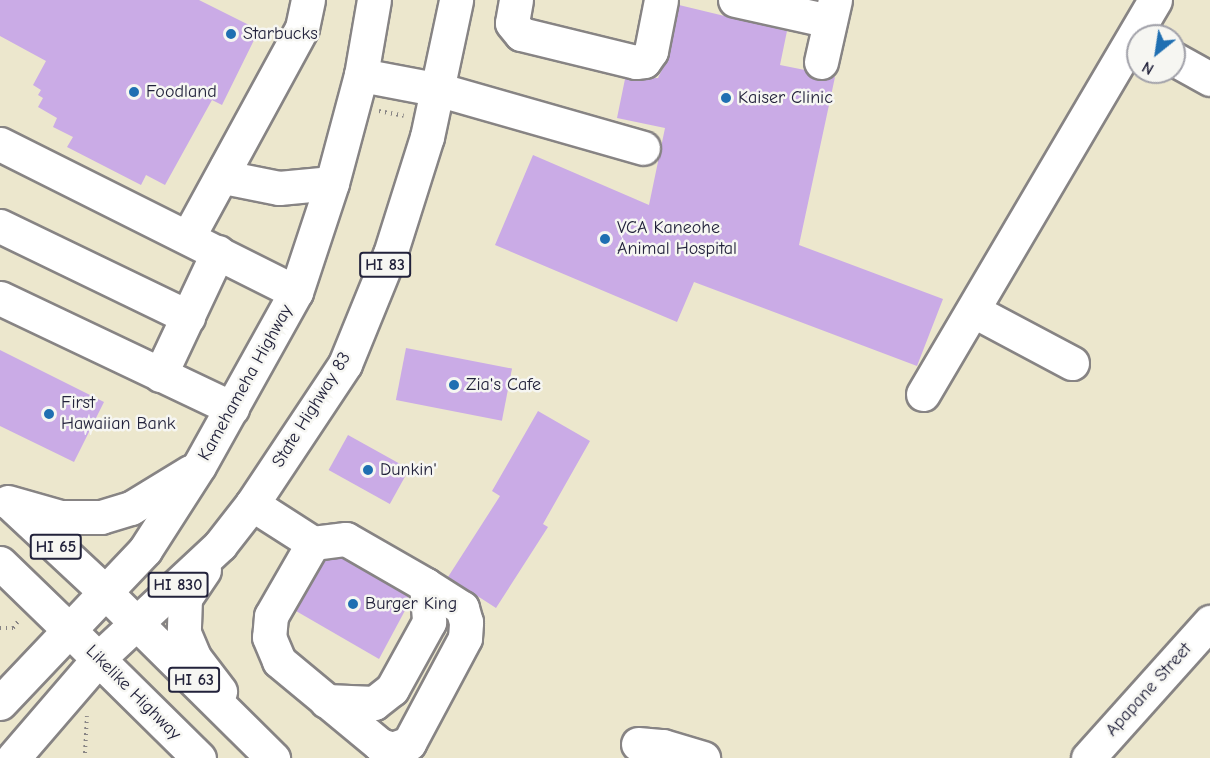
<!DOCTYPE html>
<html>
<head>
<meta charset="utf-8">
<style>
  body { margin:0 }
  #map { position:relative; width:1210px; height:758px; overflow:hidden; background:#ece7cd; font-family:"Comic Neue",sans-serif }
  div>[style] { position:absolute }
  .building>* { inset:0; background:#caabe6; transform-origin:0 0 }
  .path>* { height:4px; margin-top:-2px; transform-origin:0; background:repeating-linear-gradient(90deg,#878484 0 1.5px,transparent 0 6px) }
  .roads { filter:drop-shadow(2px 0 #878484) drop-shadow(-2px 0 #878484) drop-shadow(0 2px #878484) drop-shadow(0 -2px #878484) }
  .minor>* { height:33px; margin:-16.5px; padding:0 16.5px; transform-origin:16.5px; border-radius:16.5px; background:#fff }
  .major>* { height:33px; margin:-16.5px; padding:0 16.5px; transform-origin:16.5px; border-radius:16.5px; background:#fff }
  .highway>* { height:33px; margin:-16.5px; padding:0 16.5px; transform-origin:16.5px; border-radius:16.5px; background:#fff }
  .dots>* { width:16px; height:16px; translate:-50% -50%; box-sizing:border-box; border:3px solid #f6f6f2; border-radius:50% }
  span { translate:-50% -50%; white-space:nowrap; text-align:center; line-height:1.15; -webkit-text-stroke:5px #f6f6f2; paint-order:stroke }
  .shield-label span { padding:2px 4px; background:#f6f6f2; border:2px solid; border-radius:4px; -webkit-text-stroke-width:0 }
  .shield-label { font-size:16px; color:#22223b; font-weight:700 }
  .poi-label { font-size:18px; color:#22223b }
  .left { translate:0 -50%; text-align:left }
  .street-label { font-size:18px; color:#22223b }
  .north { position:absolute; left:1126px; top:24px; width:60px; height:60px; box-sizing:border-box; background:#f6f6f2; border:2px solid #a1a1a9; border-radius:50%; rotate:210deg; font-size:16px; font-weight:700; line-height:24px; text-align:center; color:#22223b }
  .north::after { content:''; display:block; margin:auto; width:21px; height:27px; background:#1f6fb2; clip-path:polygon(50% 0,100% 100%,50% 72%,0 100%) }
</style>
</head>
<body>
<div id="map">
  <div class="building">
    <div style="clip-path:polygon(0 0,199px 0,259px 30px,222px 105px,212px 100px,165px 185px,146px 175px,141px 185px,67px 147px,73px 137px,53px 127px,57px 118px,38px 107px,43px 98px,38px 95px,41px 90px,33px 85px,46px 61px,0 36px)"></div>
    <div style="clip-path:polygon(679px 5px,787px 31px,780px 65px,805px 70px,817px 80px,835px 77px,799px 245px,943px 299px,917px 366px,694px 282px,677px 322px,495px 245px,533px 155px,649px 205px,665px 128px,617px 118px,625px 79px,658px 78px,669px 55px)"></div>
    <div style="left:406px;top:348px;width:108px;height:53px;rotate:11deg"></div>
    <div style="clip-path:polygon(0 350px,104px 402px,74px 462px,0 426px)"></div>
    <div style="clip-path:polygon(538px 411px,590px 441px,543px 524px,548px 527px,496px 608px,448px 577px,500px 496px,492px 491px)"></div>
    <div style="left:348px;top:435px;width:70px;height:40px;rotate:29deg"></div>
    <div style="clip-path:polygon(342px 558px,408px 596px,409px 603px,379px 659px,296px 611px,325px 560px)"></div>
  </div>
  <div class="path">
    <div style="left:379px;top:111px;width:25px;rotate:11deg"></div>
    <div style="left:0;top:628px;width:13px"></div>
    <div style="left:13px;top:628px;width:10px;rotate:-53deg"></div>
    <div style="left:85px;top:753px;width:37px;rotate:-87deg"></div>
  </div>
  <div class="roads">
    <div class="minor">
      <div style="left:516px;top:0;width:23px;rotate:100deg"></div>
      <div style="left:512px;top:23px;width:14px;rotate:51deg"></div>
      <div style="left:521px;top:34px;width:118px;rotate:13.7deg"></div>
      <div style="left:636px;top:62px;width:8px;rotate:-7deg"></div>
      <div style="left:644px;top:61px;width:12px;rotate:-55deg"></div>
      <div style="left:651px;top:51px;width:52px;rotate:-78.9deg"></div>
      <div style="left:735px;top:0;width:97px;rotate:12.5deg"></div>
      <div style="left:1174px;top:59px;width:41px;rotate:29.1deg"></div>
      <div style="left:821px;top:62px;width:64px;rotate:-77.3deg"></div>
      <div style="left:440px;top:90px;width:211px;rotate:15.9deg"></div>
      <div style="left:0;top:144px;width:331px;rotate:26.6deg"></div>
      <div style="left:227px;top:166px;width:11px;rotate:105deg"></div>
      <div style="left:224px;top:177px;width:56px;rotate:11.3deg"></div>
      <div style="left:279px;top:188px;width:53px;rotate:-5.4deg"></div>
      <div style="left:0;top:226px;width:209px;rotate:25.8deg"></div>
      <div style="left:188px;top:237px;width:238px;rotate:-61.4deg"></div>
      <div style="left:302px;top:28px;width:29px;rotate:-78deg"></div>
      <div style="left:0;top:298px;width:257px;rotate:25.4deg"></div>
      <div style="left:974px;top:311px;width:111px;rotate:28deg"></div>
      <div style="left:160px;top:375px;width:136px;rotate:-64.8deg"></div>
      <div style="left:923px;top:394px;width:457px;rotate:-59.5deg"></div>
      <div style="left:252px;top:504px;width:72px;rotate:32.6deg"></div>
      <div style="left:313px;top:543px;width:33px;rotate:-7deg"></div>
      <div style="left:346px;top:539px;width:92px;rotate:29.9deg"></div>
      <div style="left:426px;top:585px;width:37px;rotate:85deg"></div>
      <div style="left:429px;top:622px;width:77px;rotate:118.9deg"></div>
      <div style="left:392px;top:689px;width:23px;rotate:142deg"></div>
      <div style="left:374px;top:703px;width:48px;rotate:-177.6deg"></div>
      <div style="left:313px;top:543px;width:84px;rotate:119.9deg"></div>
      <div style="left:271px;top:616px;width:21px;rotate:95deg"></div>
      <div style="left:269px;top:637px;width:26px;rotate:67deg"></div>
      <div style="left:279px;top:661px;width:131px;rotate:39.7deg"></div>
      <div style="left:380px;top:745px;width:13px;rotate:18deg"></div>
      <div style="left:392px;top:749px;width:18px;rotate:-19deg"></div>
      <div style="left:409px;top:743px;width:119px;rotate:-61.9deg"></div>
      <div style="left:465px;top:638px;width:16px;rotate:-86deg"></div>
      <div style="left:466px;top:622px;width:15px;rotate:-106deg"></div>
      <div style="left:462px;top:608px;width:43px;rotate:-147.4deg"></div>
      <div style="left:638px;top:744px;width:25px;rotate:5deg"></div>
      <div style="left:663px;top:746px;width:42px;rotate:16.7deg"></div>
      <div style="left:1088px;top:758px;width:183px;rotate:-48.1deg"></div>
    </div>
    <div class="major">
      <div style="left:361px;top:75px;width:80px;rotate:10.8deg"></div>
      <div style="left:8px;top:502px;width:54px;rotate:16.1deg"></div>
      <div style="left:60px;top:517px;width:41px"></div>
      <div style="left:101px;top:517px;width:31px;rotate:-17deg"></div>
      <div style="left:131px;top:508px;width:69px;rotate:-31.4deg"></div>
      <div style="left:13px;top:506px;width:125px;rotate:43deg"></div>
      <div style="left:0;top:563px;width:95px;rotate:44.1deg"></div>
      <div style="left:204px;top:570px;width:34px;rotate:124deg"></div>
      <div style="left:185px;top:598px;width:35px;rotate:92deg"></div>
      <div style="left:184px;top:633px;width:26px;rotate:67deg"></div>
      <div style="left:194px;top:657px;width:43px;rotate:52.6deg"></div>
      <div style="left:0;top:703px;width:211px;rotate:-46.5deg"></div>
      <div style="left:145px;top:550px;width:100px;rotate:-57.3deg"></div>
      <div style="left:199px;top:466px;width:199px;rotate:-60.9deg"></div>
      <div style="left:296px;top:292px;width:115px;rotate:-71.7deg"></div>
      <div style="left:332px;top:183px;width:112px;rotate:-75deg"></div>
      <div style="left:361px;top:75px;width:76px;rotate:-80.2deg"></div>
      <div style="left:13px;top:758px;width:132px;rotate:-49.3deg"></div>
      <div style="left:99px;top:658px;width:166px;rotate:-43deg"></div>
      <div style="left:220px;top:545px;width:52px;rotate:-52deg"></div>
      <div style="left:252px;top:504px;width:168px;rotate:-56.4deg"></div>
      <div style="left:345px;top:364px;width:119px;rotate:-67.8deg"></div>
      <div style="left:390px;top:254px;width:123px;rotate:-72.5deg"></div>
      <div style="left:427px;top:137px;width:140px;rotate:-78deg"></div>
    </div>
    <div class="highway">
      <div style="left:104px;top:591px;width:238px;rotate:44.7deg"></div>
      <div style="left:68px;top:629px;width:184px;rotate:44.6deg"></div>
    </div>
  </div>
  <div class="dots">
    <div style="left:231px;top:34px;background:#1f6fb2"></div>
    <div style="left:134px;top:92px;background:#1f6fb2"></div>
    <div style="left:726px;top:98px;background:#1f6fb2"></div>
    <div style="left:605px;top:239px;background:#1f6fb2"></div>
    <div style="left:454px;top:385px;background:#1f6fb2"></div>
    <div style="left:49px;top:414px;background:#1f6fb2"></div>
    <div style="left:368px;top:470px;background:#1f6fb2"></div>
    <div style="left:353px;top:604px;background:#1f6fb2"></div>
  </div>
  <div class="shield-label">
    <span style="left:385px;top:265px">HI 83</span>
    <span style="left:56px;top:547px">HI 65</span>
    <span style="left:178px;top:585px">HI 830</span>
    <span style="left:194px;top:680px">HI 63</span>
  </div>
  <div class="poi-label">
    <span class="left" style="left:243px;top:34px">Starbucks</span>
    <span class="left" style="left:146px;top:92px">Foodland</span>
    <span class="left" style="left:738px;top:98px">Kaiser Clinic</span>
    <span class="left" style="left:617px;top:239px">VCA Kaneohe<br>Animal Hospital</span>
    <span class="left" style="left:466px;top:385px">Zia's Cafe</span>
    <span class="left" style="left:61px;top:414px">First<br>Hawaiian Bank</span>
    <span class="left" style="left:380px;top:470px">Dunkin'</span>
    <span class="left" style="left:365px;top:604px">Burger King</span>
  </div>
  <div class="street-label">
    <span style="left:246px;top:383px;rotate:-61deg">Kamehameha Highway</span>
    <span style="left:312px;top:410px;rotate:-58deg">State Highway 83</span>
    <span style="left:1149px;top:690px;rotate:-48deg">Apapane Street</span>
    <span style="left:133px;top:693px;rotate:45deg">Likelike Highway</span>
  </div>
  <div class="north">N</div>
</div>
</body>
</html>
